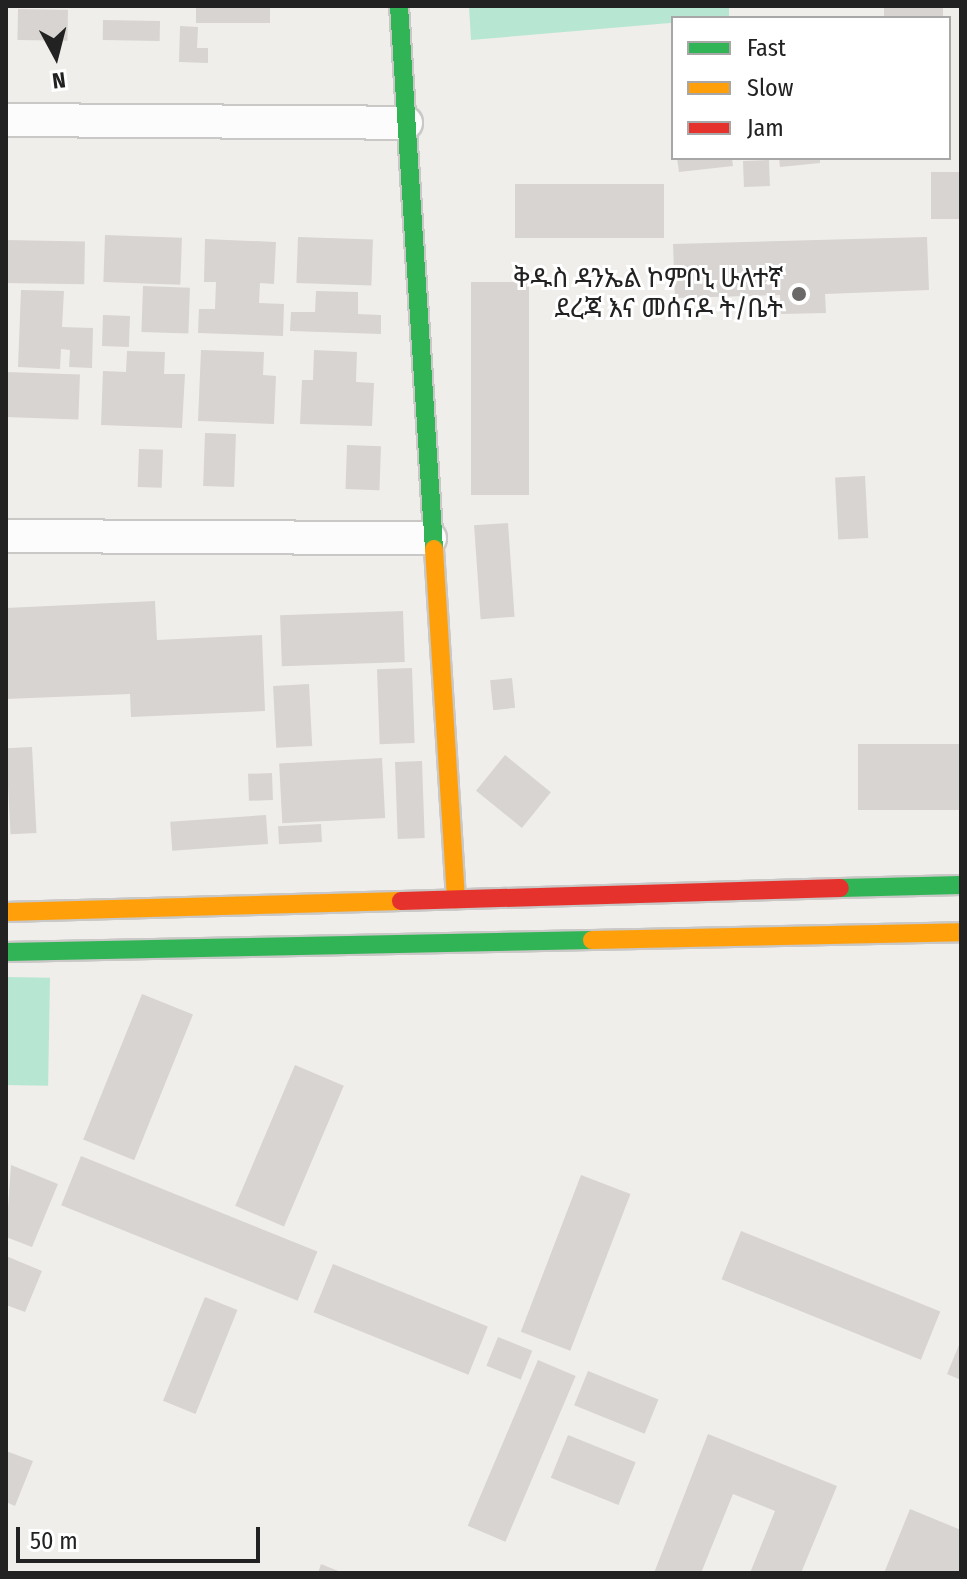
<!DOCTYPE html>
<html>
<head>
<meta charset="utf-8">
<style>
  body { margin:0 }
  #map { position:relative; width:967px; height:1579px; overflow:hidden; background:#f0eeeb; font-family:"Fira Sans Condensed","Noto Sans Ethiopic",sans-serif }
  div>[style] { position:absolute }
  .pitch>* { inset:0; background:#b7e6d2; transform-origin:0 0 }
  .building>* { inset:0; background:#d7d4d2; transform-origin:0 0 }
  .roads { filter:drop-shadow(2px 0 #c9c8c7) drop-shadow(-2px 0 #c9c8c7) drop-shadow(0 2px #c9c8c7) drop-shadow(0 -2px #c9c8c7) }
  .street>* { height:32px; margin:-16px; padding:0 16px; transform-origin:16px; border-radius:16px; background:#fdfcfc }
  .fast>* { height:18px; margin:-9px; padding:0 9px; transform-origin:9px; border-radius:9px; background:#30b455 }
  .slow>* { height:18px; margin:-9px; padding:0 9px; transform-origin:9px; border-radius:9px; background:#ff9f0a }
  .jam>* { height:18px; margin:-9px; padding:0 9px; transform-origin:9px; border-radius:9px; background:#e5322d }
  .dots>* { width:22px; height:22px; translate:-50% -50%; box-sizing:border-box; border:4px solid #fff; border-radius:50% }
  span { translate:-50% -50%; white-space:nowrap; text-align:center; line-height:1.15; -webkit-text-stroke:6px #fff; paint-order:stroke }
  .poi-label { font-size:26px; color:#222 }
  .right { translate:-100% -50%; text-align:right }
  .frame { position:absolute; inset:0; border:8px solid #222; pointer-events:none }
  .legend { position:absolute; left:671px; top:16px; width:280px; height:144px; box-sizing:border-box; background:#fff; border:2px solid #a7a7a7; margin:0; padding:10px 14px; list-style:none; font-size:24px; color:#222 }
  .legend li { display:flex; align-items:center; gap:16px; height:40px }
  .legend b { width:40px; border:2px solid #a7a7a7 }
  .north { position:absolute; left:16px; top:16px; width:80px; height:80px; -webkit-text-stroke:6px #fff; paint-order:stroke; rotate:173deg; font-size:22px; font-weight:700; line-height:32px; text-align:center; color:#222 }
  .north::after { content:''; display:block; margin:auto; width:28px; height:36px; background:#222; clip-path:polygon(50% 0,100% 100%,50% 72%,0 100%) }
  .scale { position:absolute; left:16px; top:1527px; width:244px; height:36px; box-sizing:border-box; border:4px solid #222; border-top:0; padding-left:10px; font-size:24px; line-height:28px; white-space:nowrap; color:#222; -webkit-text-stroke:6px #fff; paint-order:stroke }
</style>
</head>
<body>
<div id="map">
  <div class="pitch">
    <div style="clip-path:polygon(469px 6px,729px 6px,729px 18px,471px 40px)"></div>
    <div style="left:6px;top:977px;width:44px;height:108px;rotate:1deg"></div>
  </div>
  <div class="building">
    <div style="left:196px;top:6px;width:74px;height:17px"></div>
    <div style="left:884px;top:6px;width:59px;height:12px"></div>
    <div style="left:18px;top:9px;width:50px;height:31px;rotate:1deg"></div>
    <div style="left:103px;top:20px;width:57px;height:20px;rotate:1deg"></div>
    <div style="clip-path:polygon(180px 26px,198px 27px,197px 48px,208px 48px,208px 63px,179px 62px)"></div>
    <div style="clip-path:polygon(677px 158px,732px 158px,733px 166px,679px 172px)"></div>
    <div style="clip-path:polygon(779px 158px,820px 158px,820px 163px,780px 167px)"></div>
    <div style="left:769px;top:160px;width:26px;height:26px;rotate:88deg"></div>
    <div style="left:961px;top:172px;width:47px;height:30px;rotate:90deg"></div>
    <div style="left:515px;top:184px;width:149px;height:54px"></div>
    <div style="left:105px;top:235px;width:77px;height:47px;rotate:2deg"></div>
    <div style="left:298px;top:237px;width:75px;height:46px;rotate:2deg"></div>
    <div style="clip-path:polygon(927px 237px,929px 290px,825px 294px,826px 313px,781px 314px,780px 295px,675px 298px,673px 244px)"></div>
    <div style="clip-path:polygon(205px 239px,276px 242px,274px 284px,260px 283px,259px 303px,284px 304px,283px 336px,198px 333px,199px 309px,215px 309px,216px 282px,204px 282px)"></div>
    <div style="left:6px;top:240px;width:79px;height:43px;rotate:1deg"></div>
    <div style="left:471px;top:282px;width:58px;height:213px"></div>
    <div style="left:143px;top:286px;width:47px;height:46px;rotate:2deg"></div>
    <div style="clip-path:polygon(21px 290px,64px 291px,62px 327px,93px 328px,92px 368px,69px 367px,70px 350px,61px 349px,60px 369px,18px 367px)"></div>
    <div style="clip-path:polygon(316px 291px,358px 292px,358px 314px,381px 315px,381px 334px,290px 331px,291px 312px,315px 312px)"></div>
    <div style="left:103px;top:315px;width:27px;height:31px;rotate:2deg"></div>
    <div style="clip-path:polygon(201px 350px,264px 352px,263px 375px,276px 376px,274px 424px,198px 421px)"></div>
    <div style="clip-path:polygon(314px 350px,357px 352px,356px 382px,374px 383px,372px 426px,300px 424px,302px 380px,313px 380px)"></div>
    <div style="clip-path:polygon(127px 351px,165px 352px,164px 374px,185px 374px,182px 428px,101px 425px,103px 371px,126px 372px)"></div>
    <div style="left:6px;top:372px;width:74px;height:45px;rotate:2deg"></div>
    <div style="left:205px;top:433px;width:31px;height:53px;rotate:2deg"></div>
    <div style="left:347px;top:445px;width:34px;height:44px;rotate:2deg"></div>
    <div style="left:139px;top:449px;width:24px;height:38px;rotate:2deg"></div>
    <div style="left:865px;top:476px;width:62px;height:30px;rotate:87deg"></div>
    <div style="left:508px;top:523px;width:94px;height:34px;rotate:86deg"></div>
    <div style="clip-path:polygon(155px 601px,157px 640px,262px 635px,265px 711px,131px 717px,130px 694px,6px 699px,6px 608px)"></div>
    <div style="left:403px;top:611px;width:51px;height:123px;rotate:88deg"></div>
    <div style="left:412px;top:668px;width:75px;height:35px;rotate:88deg"></div>
    <div style="left:512px;top:678px;width:30px;height:22px;rotate:84deg"></div>
    <div style="left:309px;top:684px;width:62px;height:36px;rotate:87deg"></div>
    <div style="left:858px;top:744px;width:103px;height:66px"></div>
    <div style="left:32px;top:747px;width:86px;height:26px;rotate:87deg"></div>
    <div style="left:505px;top:755px;width:59px;height:46px;rotate:39deg"></div>
    <div style="left:382px;top:758px;width:60px;height:103px;rotate:87deg"></div>
    <div style="left:422px;top:761px;width:77px;height:27px;rotate:88deg"></div>
    <div style="left:272px;top:773px;width:27px;height:24px;rotate:88deg"></div>
    <div style="left:266px;top:815px;width:29px;height:96px;rotate:86deg"></div>
    <div style="left:321px;top:824px;width:18px;height:43px;rotate:87deg"></div>
    <div style="left:142px;top:994px;width:55px;height:157px;rotate:22deg"></div>
    <div style="left:295px;top:1065px;width:53px;height:153px;rotate:23deg"></div>
    <div style="left:81px;top:1156px;width:255px;height:53px;rotate:22deg"></div>
    <div style="clip-path:polygon(11px 1165px,58px 1184px,32px 1247px,6px 1237px)"></div>
    <div style="left:581px;top:1175px;width:53px;height:168px;rotate:21deg"></div>
    <div style="left:741px;top:1231px;width:215px;height:52px;rotate:22deg"></div>
    <div style="clip-path:polygon(6px 1256px,42px 1271px,25px 1312px,6px 1305px)"></div>
    <div style="left:333px;top:1264px;width:167px;height:52px;rotate:22deg"></div>
    <div style="left:205px;top:1297px;width:35px;height:112px;rotate:22deg"></div>
    <div style="left:498px;top:1337px;width:37px;height:31px;rotate:22deg"></div>
    <div style="clip-path:polygon(961px 1340px,961px 1380px,947px 1374px)"></div>
    <div style="left:538px;top:1360px;width:41px;height:180px;rotate:23deg"></div>
    <div style="left:588px;top:1371px;width:76px;height:37px;rotate:22deg"></div>
    <div style="clip-path:polygon(708px 1434px,837px 1486px,801px 1573px,750px 1573px,775px 1511px,733px 1494px,701px 1573px,654px 1573px)"></div>
    <div style="left:568px;top:1435px;width:73px;height:46px;rotate:22deg"></div>
    <div style="clip-path:polygon(6px 1451px,33px 1461px,15px 1506px,6px 1502px)"></div>
    <div style="clip-path:polygon(910px 1509px,961px 1530px,961px 1573px,884px 1573px)"></div>
    <div style="clip-path:polygon(321px 1564px,343px 1573px,318px 1573px)"></div>
  </div>
  <div class="roads">
    <div class="street">
      <div style="left:6px;top:120px;width:400px;rotate:0.4deg"></div>
      <div style="left:6px;top:536px;width:424px;rotate:0.3deg"></div>
    </div>
    <div class="fast">
      <div style="left:399px;top:6px;width:544px;rotate:86.31deg"></div>
      <div style="left:840px;top:888px;width:121px;rotate:-1.4deg"></div>
      <div style="left:6px;top:952px;width:586px;rotate:-1.17deg"></div>
    </div>
    <div class="slow">
      <div style="left:434px;top:549px;width:351px;rotate:86.4deg"></div>
      <div style="left:6px;top:912px;width:395px;rotate:-1.6deg"></div>
      <div style="left:592px;top:940px;width:369px;rotate:-1.2deg"></div>
    </div>
    <div class="jam">
      <div style="left:401px;top:901px;width:439px;rotate:-1.7deg"></div>
    </div>
  </div>
  <div class="dots">
    <div style="left:799px;top:294px;background:#6a6968"></div>
  </div>
  <div class="poi-label">
    <span class="right" style="left:783px;top:294px">ቅዱስ ዳንኤል ኮምቦኒ ሁለተኛ<br>ደረጃ እና መሰናዶ ት/ቤት</span>
  </div>
  <div class="frame"></div>
  <ul class="legend">
  <li><b style="height:10px;background:#30b455"></b>Fast</li>
  <li><b style="height:10px;background:#ff9f0a"></b>Slow</li>
  <li><b style="height:10px;background:#e5322d"></b>Jam</li>
  </ul>
  <div class="north">N</div>
  <div class="scale">50 m</div>
</div>
</body>
</html>
